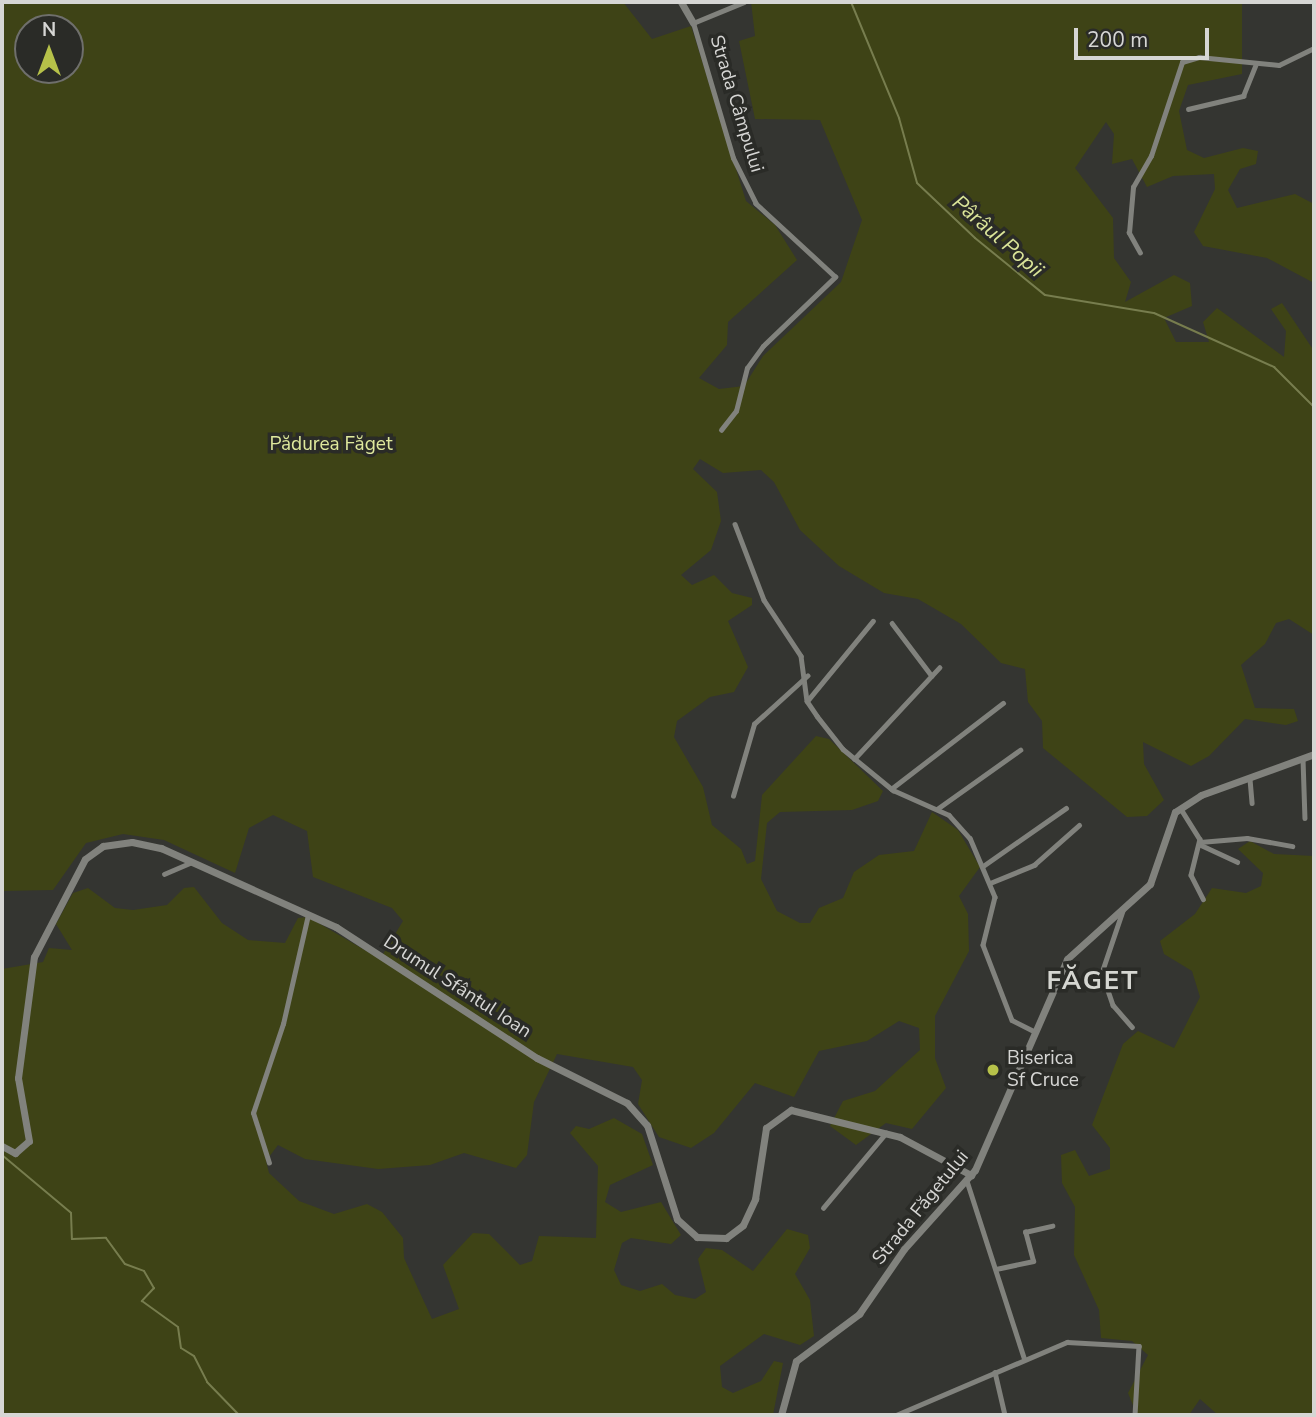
<!DOCTYPE html>
<html>
<head>
<meta charset="utf-8">
<style>
  body { margin:0 }
  #map { position:relative; width:1316px; height:1417px; overflow:hidden; background:#343531; font-family:"Nunito Sans",sans-serif }
  div>[style] { position:absolute }
  .green>* { inset:0; background:#3e4316 }
  .stream>* { height:2px; margin:-1px; padding:0 1px; transform-origin:1px; border-radius:1px; background:#777d4e }
  .street>* { height:4.5px; margin:-2.25px; padding:0 2.25px; transform-origin:2.25px; border-radius:2.25px; background:#81827d }
  .secondary>* { height:7px; margin:-3.5px; padding:0 3.5px; transform-origin:3.5px; border-radius:3.5px; background:#81827d }
  .dots>* { width:19px; height:19px; translate:-50% -50%; box-sizing:border-box; border:4px solid #2a2b27; border-radius:50% }
  span { translate:-50% -50%; white-space:nowrap; text-align:center; line-height:1.15; -webkit-text-stroke:7px #2a2b27; paint-order:stroke }
  .street-label { font-size:19px; color:#d6d6d4 }
  .park-label { font-size:19px; color:#dfe99d }
  .poi-label { font-size:19px; color:#d6d6d4 }
  .left { translate:0 -50%; text-align:left }
  .water-label { font-size:21px; color:#dbe599; font-style:italic }
  .district-label { font-size:26px; color:#d5d6d1; font-weight:700; letter-spacing:2px }
  .frame { position:absolute; inset:0; border:4px solid #d6d6d4; pointer-events:none }
  .north { position:absolute; left:14px; top:14px; width:70px; height:70px; box-sizing:border-box; background:#2a2b27; border:2px solid #6f6f6c; border-radius:50%; rotate:0deg; font-size:19px; font-weight:700; line-height:28px; text-align:center; color:#d6d6d4 }
  .north::after { content:''; display:block; margin:auto; width:24px; height:32px; background:#b6c149; clip-path:polygon(50% 0,100% 100%,50% 72%,0 100%) }
  .scale { position:absolute; left:1074px; top:28px; width:135px; height:32px; box-sizing:border-box; border:4px solid #d6d6d4; border-top:0; padding-left:9px; font-size:21px; line-height:24px; white-space:nowrap; color:#d6d6d4; -webkit-text-stroke:5px #2a2b27; paint-order:stroke }
</style>
</head>
<body>
<div id="map">
  <div class="green">
    <div style="clip-path:polygon(evenodd,2px 2px,623px 2px,652px 39px,691px 26px,746px 201px,775px 225px,797px 260px,728px 322px,727px 345px,699px 378px,719px 389px,744px 386px,763px 356px,841px 282px,862px 220px,820px 120px,755px 119px,739px 41px,755px 36px,751px 2px,1242px 2px,1242px 74px,1188px 85px,1179px 111px,1187px 150px,1204px 158px,1243px 148px,1258px 151px,1256px 164px,1240px 169px,1228px 190px,1237px 208px,1295px 194px,1314px 204px,1314px 283px,1267px 258px,1203px 246px,1194px 232px,1215px 189px,1214px 174px,1173px 176px,1147px 187px,1132px 159px,1112px 164px,1114px 134px,1106px 122px,1075px 168px,1113px 218px,1114px 258px,1131px 282px,1125px 302px,1174px 275px,1190px 283px,1192px 306px,1164px 318px,1176px 342px,1209px 342px,1203px 322px,1217px 308px,1284px 357px,1286px 331px,1271px 309px,1282px 303px,1314px 351px,1314px 635px,1289px 619px,1276px 623px,1265px 644px,1241px 665px,1255px 708px,1294px 709px,1298px 721px,1286px 725px,1245px 719px,1209px 756px,1191px 766px,1143px 742px,1144px 764px,1164px 800px,1147px 816px,1127px 817px,1043px 748px,1042px 721px,1028px 702px,1025px 669px,1001px 663px,961px 624px,918px 599px,884px 593px,839px 566px,800px 530px,774px 482px,761px 470px,723px 473px,700px 459px,693px 469px,717px 492px,721px 521px,711px 550px,681px 575px,692px 585px,714px 575px,732px 593px,752px 598px,752px 605px,728px 621px,748px 667px,734px 692px,710px 697px,677px 721px,674px 737px,703px 787px,712px 825px,741px 849px,747px 864px,755px 861px,762px 795px,816px 736px,829px 739px,883px 791px,878px 801px,852px 810px,780px 812px,767px 823px,761px 879px,777px 911px,800px 923px,810px 923px,819px 908px,843px 898px,854px 872px,879px 855px,914px 851px,932px 812px,958px 830px,980px 867px,959px 896px,968px 914px,969px 951px,935px 1016px,935px 1058px,946px 1088px,912px 1129px,886px 1123px,856px 1145px,830px 1126px,843px 1101px,875px 1091px,920px 1050px,919px 1028px,899px 1021px,867px 1041px,819px 1051px,794px 1097px,755px 1083px,714px 1133px,691px 1148px,659px 1137px,638px 1104px,642px 1080px,633px 1067px,557px 1054px,534px 1102px,527px 1155px,516px 1168px,464px 1153px,430px 1165px,378px 1169px,305px 1159px,278px 1145px,266px 1161px,269px 1173px,299px 1201px,334px 1214px,367px 1204px,382px 1212px,403px 1238px,404px 1258px,432px 1319px,459px 1309px,443px 1265px,473px 1233px,489px 1234px,520px 1265px,532px 1261px,539px 1236px,596px 1238px,598px 1166px,570px 1133px,576px 1126px,589px 1129px,614px 1118px,642px 1134px,653px 1165px,610px 1185px,605px 1202px,621px 1212px,661px 1202px,681px 1235px,671px 1244px,631px 1238px,622px 1243px,614px 1270px,621px 1285px,640px 1291px,662px 1284px,675px 1295px,695px 1299px,706px 1292px,698px 1259px,706px 1248px,722px 1250px,753px 1271px,787px 1229px,808px 1235px,810px 1248px,795px 1274px,810px 1300px,814px 1336px,800px 1345px,764px 1334px,720px 1366px,722px 1387px,733px 1393px,761px 1381px,774px 1361px,783px 1363px,773px 1415px,2px 1415px,2px 969px,43px 962px,49px 948px,72px 950px,56px 924px,73px 893px,88px 888px,115px 908px,133px 910px,167px 905px,184px 888px,194px 887px,222px 923px,248px 940px,285px 943px,298px 918px,308px 917px,380px 959px,403px 921px,392px 908px,313px 877px,307px 831px,273px 815px,249px 828px,235px 873px,164px 840px,123px 834px,86px 843px,53px 890px,2px 891px,2px 2px,28px 28px,70px 28px,70px 70px,28px 70px,28px 28px)"></div>
    <div style="clip-path:polygon(1250px 841px,1274px 854px,1314px 856px,1314px 1415px,1218px 1415px,1200px 1399px,1189px 1415px,1137px 1415px,1128px 1393px,1148px 1355px,1132px 1341px,1101px 1338px,1099px 1310px,1074px 1255px,1075px 1207px,1062px 1183px,1061px 1155px,1075px 1150px,1089px 1176px,1110px 1169px,1110px 1148px,1092px 1125px,1123px 1044px,1138px 1031px,1174px 1048px,1200px 997px,1192px 971px,1164px 954px,1160px 941px,1195px 914px,1212px 888px,1246px 893px,1261px 886px,1263px 873px,1238px 849px)"></div>
  </div>
  <div class="stream">
    <div style="left:851px;top:2px;width:126px;rotate:67.5deg"></div>
    <div style="left:899px;top:118px;width:67px;rotate:74.5deg"></div>
    <div style="left:917px;top:183px;width:80px;rotate:43.5deg"></div>
    <div style="left:975px;top:238px;width:90px;rotate:39.2deg"></div>
    <div style="left:1045px;top:295px;width:110px;rotate:9.4deg"></div>
    <div style="left:1154px;top:313px;width:132px;rotate:24.2deg"></div>
    <div style="left:1274px;top:367px;width:57px;rotate:45deg"></div>
    <div style="left:2px;top:1155px;width:90px;rotate:40deg"></div>
    <div style="left:71px;top:1213px;width:26px;rotate:88deg"></div>
    <div style="left:72px;top:1239px;width:34px;rotate:-2deg"></div>
    <div style="left:106px;top:1238px;width:32px;rotate:54deg"></div>
    <div style="left:125px;top:1264px;width:20px;rotate:20deg"></div>
    <div style="left:144px;top:1271px;width:20px;rotate:60deg"></div>
    <div style="left:154px;top:1288px;width:18px;rotate:133deg"></div>
    <div style="left:142px;top:1301px;width:44px;rotate:35.8deg"></div>
    <div style="left:178px;top:1327px;width:21px;rotate:82deg"></div>
    <div style="left:181px;top:1348px;width:15px;rotate:32deg"></div>
    <div style="left:194px;top:1356px;width:29px;rotate:63deg"></div>
    <div style="left:207px;top:1382px;width:46px;rotate:45.9deg"></div>
  </div>
  <div class="street">
    <div style="left:1188px;top:109px;width:57px;rotate:-13.3deg"></div>
    <div style="left:1243px;top:96px;width:35px;rotate:-68deg"></div>
    <div style="left:1140px;top:253px;width:23px;rotate:-119deg"></div>
    <div style="left:1129px;top:233px;width:46px;rotate:-85deg"></div>
    <div style="left:1133px;top:187px;width:36px;rotate:-60deg"></div>
    <div style="left:1151px;top:156px;width:99px;rotate:-71.7deg"></div>
    <div style="left:1182px;top:62px;width:18px;rotate:-16deg"></div>
    <div style="left:1199px;top:57px;width:80px;rotate:5.7deg"></div>
    <div style="left:1279px;top:65px;width:39px;rotate:-26deg"></div>
    <div style="left:721px;top:430px;width:24px;rotate:-52deg"></div>
    <div style="left:736px;top:411px;width:44px;rotate:-75.7deg"></div>
    <div style="left:747px;top:368px;width:27px;rotate:-54deg"></div>
    <div style="left:763px;top:346px;width:100px;rotate:-43.8deg"></div>
    <div style="left:835px;top:277px;width:108px;rotate:-137.3deg"></div>
    <div style="left:756px;top:204px;width:51px;rotate:-116.6deg"></div>
    <div style="left:733px;top:158px;width:141px;rotate:-106.5deg"></div>
    <div style="left:693px;top:23px;width:55px;rotate:-22.4deg"></div>
    <div style="left:735px;top:524px;width:81px;rotate:69.1deg"></div>
    <div style="left:764px;top:600px;width:67px;rotate:56.5deg"></div>
    <div style="left:801px;top:656px;width:45px;rotate:82.4deg"></div>
    <div style="left:807px;top:701px;width:18px;rotate:56deg"></div>
    <div style="left:817px;top:716px;width:42px;rotate:51.8deg"></div>
    <div style="left:843px;top:749px;width:65px;rotate:39.4deg"></div>
    <div style="left:893px;top:790px;width:61px;rotate:24.1deg"></div>
    <div style="left:949px;top:815px;width:31px;rotate:48deg"></div>
    <div style="left:970px;top:838px;width:64px;rotate:67deg"></div>
    <div style="left:995px;top:897px;width:49px;rotate:104deg"></div>
    <div style="left:983px;top:945px;width:80px;rotate:68.9deg"></div>
    <div style="left:1012px;top:1020px;width:25px;rotate:27deg"></div>
    <div style="left:892px;top:623px;width:66px;rotate:53deg"></div>
    <div style="left:808px;top:700px;width:102px;rotate:-50.6deg"></div>
    <div style="left:854px;top:759px;width:125px;rotate:-47deg"></div>
    <div style="left:1303px;top:759px;width:59px;rotate:88.1deg"></div>
    <div style="left:1250px;top:779px;width:24px;rotate:85deg"></div>
    <div style="left:891px;top:789px;width:141px;rotate:-37.5deg"></div>
    <div style="left:733px;top:796px;width:75px;rotate:-73.7deg"></div>
    <div style="left:754px;top:724px;width:72px;rotate:-42.2deg"></div>
    <div style="left:937px;top:809px;width:102px;rotate:-35.4deg"></div>
    <div style="left:1181px;top:809px;width:36px;rotate:58deg"></div>
    <div style="left:1200px;top:839px;width:37px;rotate:104deg"></div>
    <div style="left:1191px;top:875px;width:27px;rotate:63deg"></div>
    <div style="left:1200px;top:842px;width:47px;rotate:-4.9deg"></div>
    <div style="left:1247px;top:838px;width:46px;rotate:10.1deg"></div>
    <div style="left:1201px;top:845px;width:40px;rotate:25deg"></div>
    <div style="left:983px;top:866px;width:101px;rotate:-34.9deg"></div>
    <div style="left:164px;top:874px;width:30px;rotate:-23deg"></div>
    <div style="left:990px;top:883px;width:48px;rotate:-22.2deg"></div>
    <div style="left:1034px;top:865px;width:60px;rotate:-41.6deg"></div>
    <div style="left:1124px;top:908px;width:69px;rotate:108.7deg"></div>
    <div style="left:1102px;top:973px;width:34px;rotate:71deg"></div>
    <div style="left:1113px;top:1005px;width:29px;rotate:49deg"></div>
    <div style="left:269px;top:1163px;width:52px;rotate:-107.7deg"></div>
    <div style="left:253px;top:1113px;width:94px;rotate:-71.4deg"></div>
    <div style="left:283px;top:1024px;width:112px;rotate:-77.1deg"></div>
    <div style="left:967px;top:1181px;width:185px;rotate:72.1deg"></div>
    <div style="left:823px;top:1208px;width:98px;rotate:-50deg"></div>
    <div style="left:996px;top:1269px;width:38px;rotate:-12deg"></div>
    <div style="left:1033px;top:1261px;width:30px;rotate:-105deg"></div>
    <div style="left:1025px;top:1232px;width:28px;rotate:-13deg"></div>
    <div style="left:995px;top:1372px;width:44px;rotate:76.9deg"></div>
    <div style="left:896px;top:1415px;width:186px;rotate:-23.1deg"></div>
    <div style="left:1067px;top:1342px;width:72px;rotate:3.2deg"></div>
    <div style="left:1139px;top:1346px;width:69px;rotate:93.3deg"></div>
  </div>
  <div class="secondary">
    <div style="left:681px;top:2px;width:24px;rotate:60deg"></div>
    <div style="left:2px;top:1146px;width:15px;rotate:28deg"></div>
    <div style="left:15px;top:1153px;width:18px;rotate:-41deg"></div>
    <div style="left:29px;top:1141px;width:64px;rotate:-99.9deg"></div>
    <div style="left:18px;top:1078px;width:122px;rotate:-82.5deg"></div>
    <div style="left:34px;top:957px;width:110px;rotate:-62.5deg"></div>
    <div style="left:85px;top:859px;width:22px;rotate:-36deg"></div>
    <div style="left:103px;top:846px;width:29px;rotate:-8deg"></div>
    <div style="left:132px;top:842px;width:30px;rotate:12deg"></div>
    <div style="left:161px;top:848px;width:192px;rotate:24.3deg"></div>
    <div style="left:336px;top:927px;width:240px;rotate:33.1deg"></div>
    <div style="left:537px;top:1058px;width:101px;rotate:26.6deg"></div>
    <div style="left:627px;top:1103px;width:30px;rotate:48deg"></div>
    <div style="left:647px;top:1125px;width:99px;rotate:72.3deg"></div>
    <div style="left:677px;top:1219px;width:27px;rotate:42deg"></div>
    <div style="left:697px;top:1237px;width:29px;rotate:2deg"></div>
    <div style="left:726px;top:1238px;width:21px;rotate:-37deg"></div>
    <div style="left:743px;top:1225px;width:29px;rotate:-65deg"></div>
    <div style="left:755px;top:1199px;width:72px;rotate:-81.2deg"></div>
    <div style="left:766px;top:1128px;width:31px;rotate:-36deg"></div>
    <div style="left:791px;top:1110px;width:112px;rotate:13.9deg"></div>
    <div style="left:900px;top:1137px;width:81px;rotate:28.2deg"></div>
    <div style="left:781px;top:1415px;width:56px;rotate:-74.5deg"></div>
    <div style="left:796px;top:1361px;width:79px;rotate:-36.7deg"></div>
    <div style="left:859px;top:1314px;width:79px;rotate:-55.3deg"></div>
    <div style="left:904px;top:1249px;width:106px;rotate:-48.1deg"></div>
    <div style="left:975px;top:1170px;width:230px;rotate:-66.4deg"></div>
    <div style="left:1067px;top:959px;width:112px;rotate:-42.1deg"></div>
    <div style="left:1150px;top:884px;width:76px;rotate:-70.9deg"></div>
    <div style="left:1175px;top:812px;width:31px;rotate:-33deg"></div>
    <div style="left:1201px;top:795px;width:120px;rotate:-19.9deg"></div>
  </div>
  <div class="dots">
    <div style="left:993px;top:1070px;background:#b6c149"></div>
  </div>
  <div class="street-label">
    <span style="left:736px;top:104px;rotate:73deg">Strada Câmpului</span>
    <span style="left:457px;top:987px;rotate:33deg">Drumul Sfântul Ioan</span>
    <span style="left:921px;top:1208px;rotate:-51deg">Strada Făgetului</span>
  </div>
  <div class="park-label">
    <span style="left:331px;top:445px">Pădurea Făget</span>
  </div>
  <div class="poi-label">
    <span class="left" style="left:1007px;top:1070px">Biserica<br>Sf Cruce</span>
  </div>
  <div class="water-label">
    <span style="left:998px;top:236px;rotate:41deg">Pârâul Popii</span>
  </div>
  <div class="district-label">
    <span style="left:1093px;top:981px">FĂGET</span>
  </div>
  <div class="frame"></div>
  <div class="north">N</div>
  <div class="scale">200 m</div>
</div>
</body>
</html>
